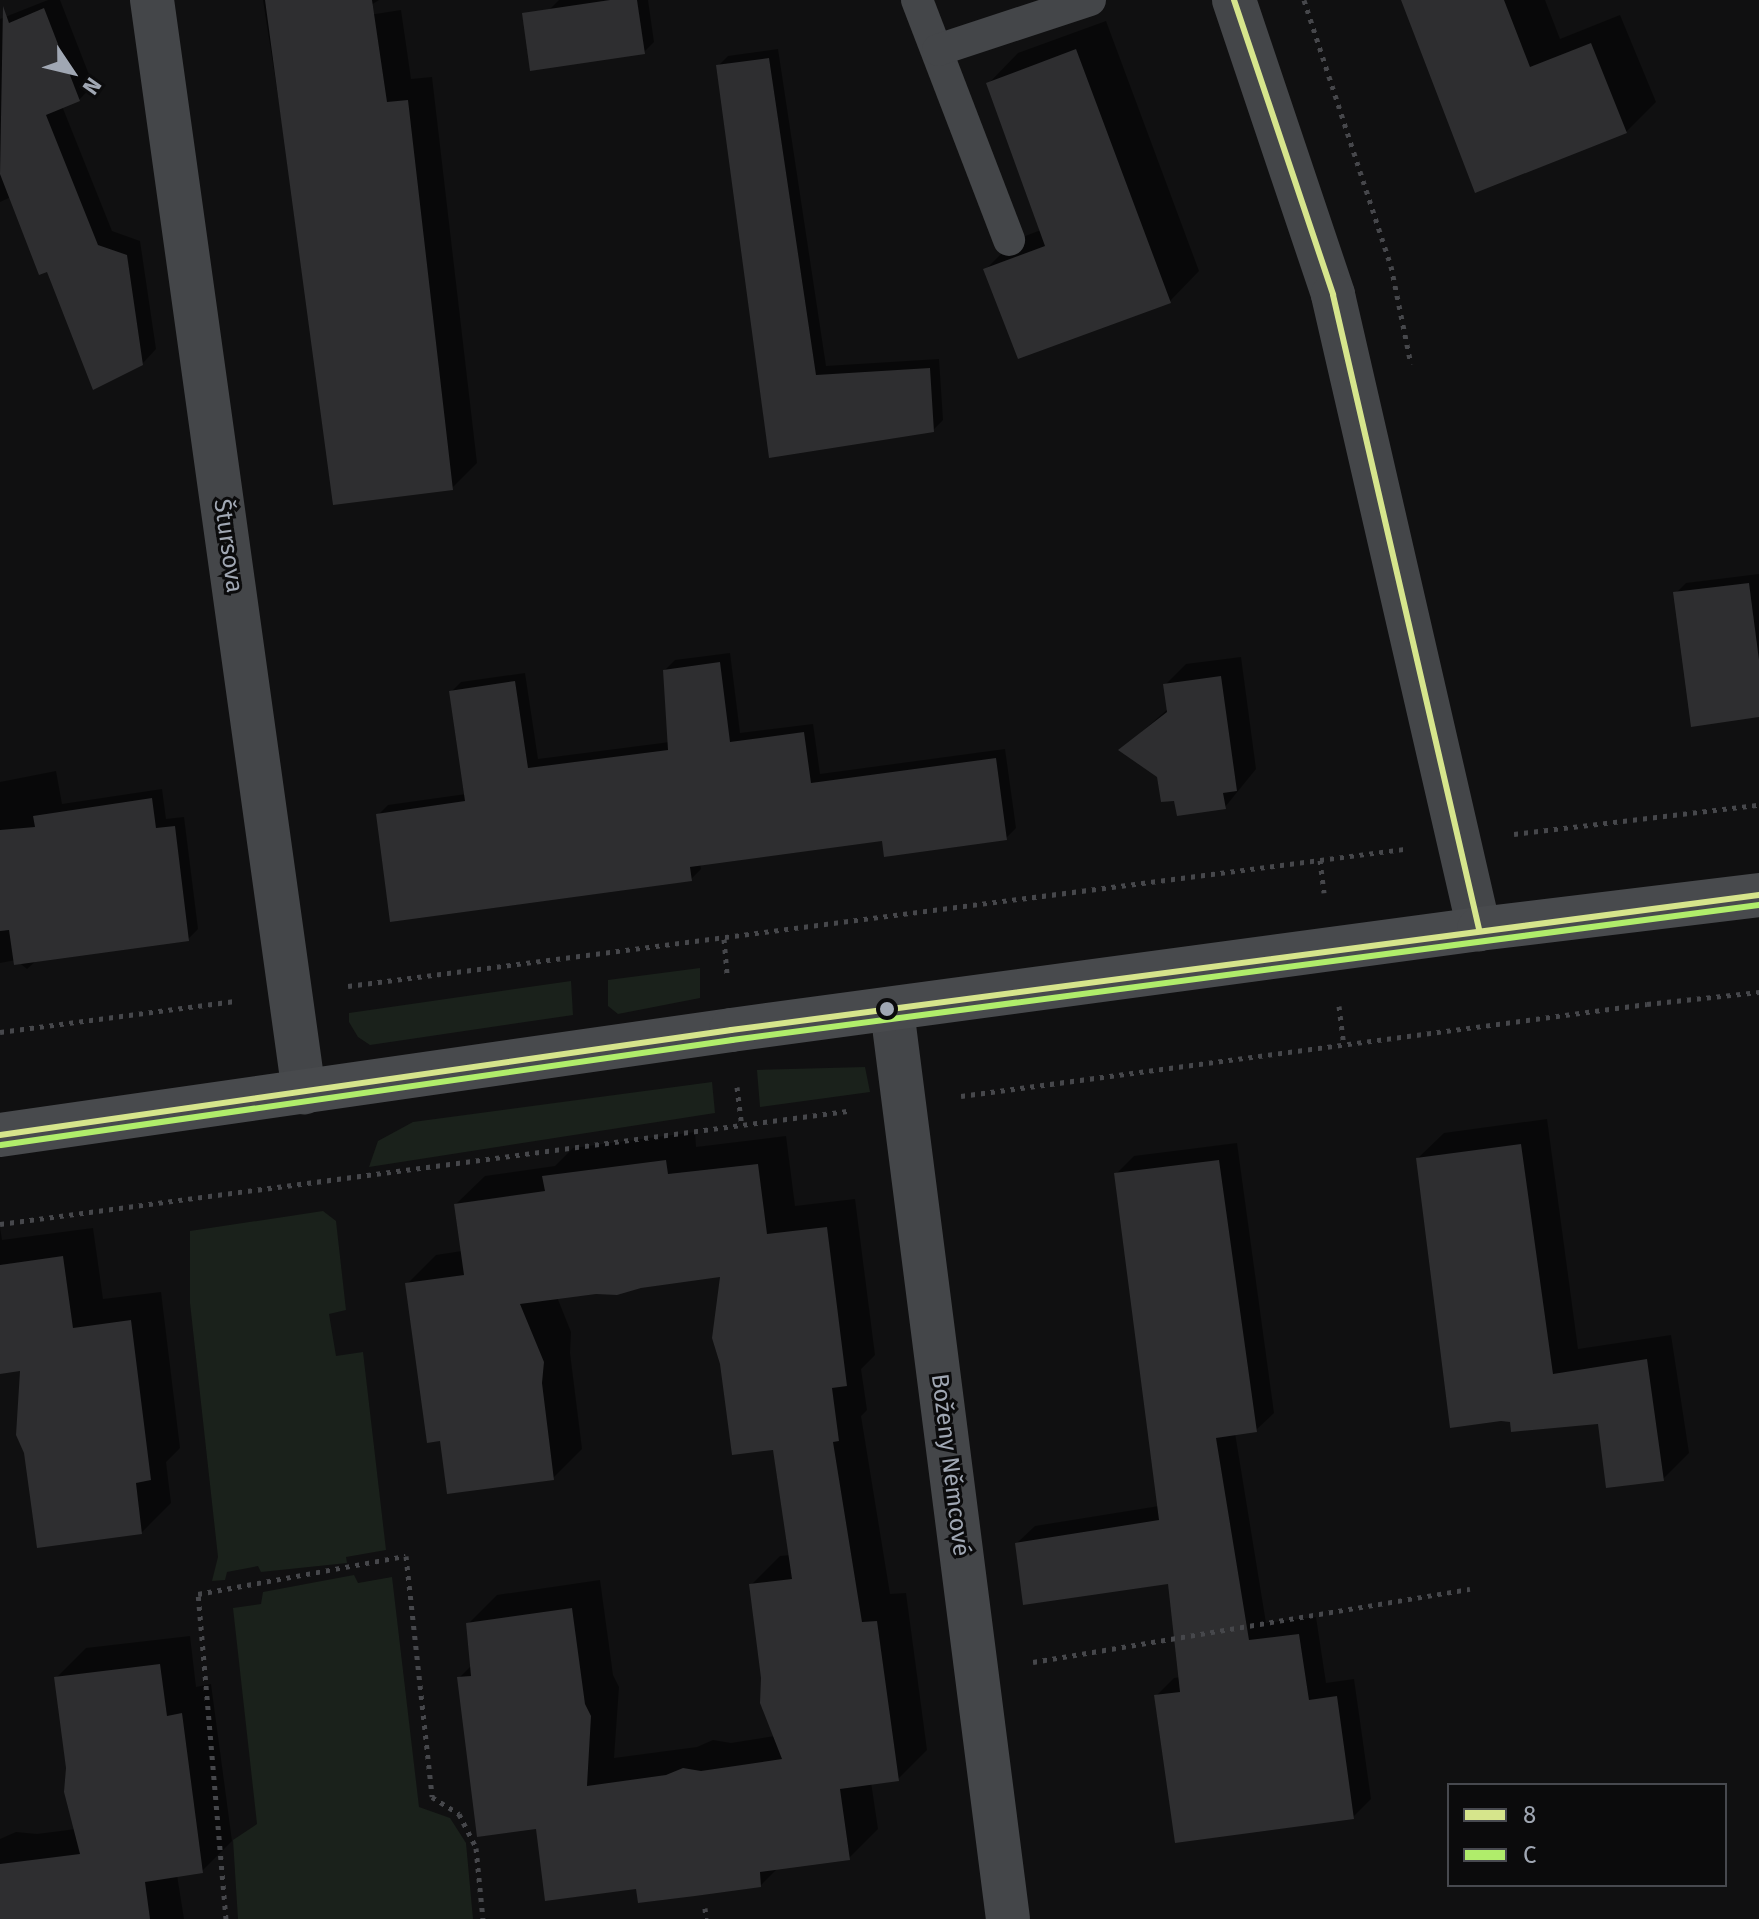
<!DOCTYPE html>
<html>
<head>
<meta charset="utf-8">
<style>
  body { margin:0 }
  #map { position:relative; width:1759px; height:1919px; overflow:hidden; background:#101011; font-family:"Fira Sans",sans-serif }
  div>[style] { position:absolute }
  .green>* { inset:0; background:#1a211b }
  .shadow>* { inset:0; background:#0007 }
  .building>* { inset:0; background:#2e2e30 }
  .path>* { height:5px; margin-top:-2.5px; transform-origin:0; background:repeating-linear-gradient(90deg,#46474b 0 4px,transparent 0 10px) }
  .service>* { height:32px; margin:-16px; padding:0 16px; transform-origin:16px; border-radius:16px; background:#444649 }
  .minor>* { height:44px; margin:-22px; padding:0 22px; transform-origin:22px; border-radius:22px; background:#444649 }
  .tertiary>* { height:44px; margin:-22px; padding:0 22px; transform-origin:22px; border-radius:22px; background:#444649 }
  .secondary>* { height:44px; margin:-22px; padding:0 22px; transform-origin:22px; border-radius:22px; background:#484a4d }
  .bus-1>* { height:6px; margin:-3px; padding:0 3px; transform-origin:3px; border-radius:3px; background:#d6e58c }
  .bus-2>* { height:6px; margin:-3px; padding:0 3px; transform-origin:3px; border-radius:3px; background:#b0ed6b }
  .dots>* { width:22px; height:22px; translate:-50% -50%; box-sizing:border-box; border:4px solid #0b0b0c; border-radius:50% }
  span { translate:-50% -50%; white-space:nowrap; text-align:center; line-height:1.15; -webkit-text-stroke:6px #0b0b0c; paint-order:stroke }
  .street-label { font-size:24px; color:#a0a7b3 }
  .legend { position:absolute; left:1447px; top:1783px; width:280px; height:104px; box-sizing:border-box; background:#0b0b0c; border:2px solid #47494f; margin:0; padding:10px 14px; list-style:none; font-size:24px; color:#a0a7b3 }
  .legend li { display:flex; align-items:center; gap:16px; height:40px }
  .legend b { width:40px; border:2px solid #47494f }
  .north { position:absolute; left:32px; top:32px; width:80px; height:80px; -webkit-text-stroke:6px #0b0b0c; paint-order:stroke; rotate:125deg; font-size:22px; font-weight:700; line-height:32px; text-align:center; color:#a0a7b3 }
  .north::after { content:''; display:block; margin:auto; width:28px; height:36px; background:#a0a7b3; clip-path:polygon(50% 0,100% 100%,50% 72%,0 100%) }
</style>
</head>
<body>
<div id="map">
  <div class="green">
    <div style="clip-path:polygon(700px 968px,700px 998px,618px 1014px,608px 1006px,608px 980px)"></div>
    <div style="clip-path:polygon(571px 981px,573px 1015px,370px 1045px,358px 1037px,349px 1022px,349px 1013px)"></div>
    <div style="clip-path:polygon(865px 1067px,870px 1092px,760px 1107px,757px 1070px)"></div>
    <div style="clip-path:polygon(712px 1082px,715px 1113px,369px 1167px,378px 1141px,413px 1122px)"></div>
    <div style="clip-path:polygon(323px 1211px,336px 1221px,346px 1310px,329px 1314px,336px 1356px,363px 1352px,386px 1550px,346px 1557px,347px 1563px,261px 1572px,258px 1566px,227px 1572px,225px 1580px,212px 1581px,218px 1557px,190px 1303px,190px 1231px)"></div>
    <div style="clip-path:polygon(354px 1575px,358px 1583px,392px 1577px,419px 1807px,450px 1818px,466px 1843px,473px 1919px,238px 1919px,233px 1840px,257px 1824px,233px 1608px,261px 1604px,263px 1592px)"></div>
  </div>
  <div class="shadow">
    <div style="clip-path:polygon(48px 0,60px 0,93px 85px,79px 100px,62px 106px,112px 231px,140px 241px,156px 349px,142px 364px,48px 269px,11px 197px,0 202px,0 19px)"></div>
    <div style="clip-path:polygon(263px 0,379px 0,350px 18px,401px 10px,411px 79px,432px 77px,477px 463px,452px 488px,291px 179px)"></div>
    <div style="clip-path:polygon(559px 0,648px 0,654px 42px,644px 52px,549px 10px)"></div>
    <div style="clip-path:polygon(1403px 0,1545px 0,1560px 39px,1620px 15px,1656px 102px,1626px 132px)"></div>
    <div style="clip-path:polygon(1106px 21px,1199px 271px,1170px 301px,986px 269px,1015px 240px,1041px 230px,989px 83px,1018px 53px)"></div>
    <div style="clip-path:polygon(778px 49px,826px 366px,939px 359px,943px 420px,933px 430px,771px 455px,718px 66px,728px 56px)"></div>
    <div style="clip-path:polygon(1759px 574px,1759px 715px,1676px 593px,1686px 583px)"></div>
    <div style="clip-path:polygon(730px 653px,740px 733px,813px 724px,820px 774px,1005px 749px,1016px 828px,1006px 838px,884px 839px,700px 864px,701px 869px,691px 879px,378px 815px,388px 805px,466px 794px,451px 692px,461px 682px,525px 673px,538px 759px,670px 742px,665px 670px,675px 660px)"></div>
    <div style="clip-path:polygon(1241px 657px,1256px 769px,1225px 807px,1176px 798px,1159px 776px,1121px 750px,1168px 709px,1165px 685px,1186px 664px)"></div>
    <div style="clip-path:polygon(56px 771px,62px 804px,162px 789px,166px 819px,184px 817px,198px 929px,188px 939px,37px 960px,27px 969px,16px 960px,0 963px,0 782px)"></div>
    <div style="clip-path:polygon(1547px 1119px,1578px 1349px,1671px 1335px,1689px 1453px,1663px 1479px,1599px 1422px,1501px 1419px,1418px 1158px,1444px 1133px)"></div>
    <div style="clip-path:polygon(695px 1132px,696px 1147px,786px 1136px,795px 1206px,855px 1199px,875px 1355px,861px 1369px,867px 1410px,861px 1416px,890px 1594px,906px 1593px,927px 1750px,898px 1779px,871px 1782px,878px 1829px,849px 1858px,778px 1868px,761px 1885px,637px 1886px,538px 1827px,459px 1678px,472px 1665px,468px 1624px,497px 1595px,600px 1580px,613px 1675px,619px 1687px,614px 1758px,697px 1747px,713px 1740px,731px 1743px,775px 1736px,751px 1585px,780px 1556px,791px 1555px,774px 1448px,723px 1274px,557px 1297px,571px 1332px,570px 1353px,582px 1449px,553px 1478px,442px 1439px,407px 1284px,436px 1255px,462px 1251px,456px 1204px,485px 1176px,555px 1166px,573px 1148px)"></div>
    <div style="clip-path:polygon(1237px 1143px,1274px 1413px,1256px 1430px,1235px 1433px,1266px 1623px,1316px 1617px,1326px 1683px,1354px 1679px,1371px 1799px,1353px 1817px,1156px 1696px,1174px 1678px,1181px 1677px,1170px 1582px,1017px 1543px,1035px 1526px,1159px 1506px,1116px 1174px,1134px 1156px)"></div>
    <div style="clip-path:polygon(0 1227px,2px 1240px,93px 1228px,103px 1299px,161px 1292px,180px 1448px,166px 1462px,171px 1503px,141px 1533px,22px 1369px,0 1372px)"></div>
    <div style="clip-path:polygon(190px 1636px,196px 1687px,211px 1684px,232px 1841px,202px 1871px,177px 1875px,184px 1919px,0 1919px,0 1839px,16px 1832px,37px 1834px,76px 1829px,56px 1678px,86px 1648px)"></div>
  </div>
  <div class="building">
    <div style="clip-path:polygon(265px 0,372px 0,387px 102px,408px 100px,453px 490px,333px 505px)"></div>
    <div style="clip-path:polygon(610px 0,637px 0,645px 54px,530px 71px,522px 13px)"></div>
    <div style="clip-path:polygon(1401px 0,1504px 0,1530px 67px,1591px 43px,1627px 133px,1475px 193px)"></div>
    <div style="clip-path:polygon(3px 6px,9px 23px,44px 8px,80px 101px,46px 115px,98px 245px,127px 255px,143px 365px,93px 390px,47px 272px,39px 275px,0 174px)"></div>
    <div style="clip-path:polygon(1076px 49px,1171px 303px,1018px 359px,983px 269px,1045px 246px,986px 83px)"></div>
    <div style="clip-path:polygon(769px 58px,816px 375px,930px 368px,934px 432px,769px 458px,716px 65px)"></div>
    <div style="clip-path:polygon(1749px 583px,1759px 660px,1759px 717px,1691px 727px,1673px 592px)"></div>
    <div style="clip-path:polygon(720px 662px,730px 742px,804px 732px,811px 783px,996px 758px,1007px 840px,884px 857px,882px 841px,690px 867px,692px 881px,390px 922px,376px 814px,465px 801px,449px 691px,515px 681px,528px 768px,668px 750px,663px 670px)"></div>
    <div style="clip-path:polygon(1221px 676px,1237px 791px,1223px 793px,1226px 809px,1177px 816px,1174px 801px,1161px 802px,1157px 777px,1118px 750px,1167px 712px,1163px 684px)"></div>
    <div style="clip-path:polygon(152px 798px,156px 828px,175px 826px,189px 941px,14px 965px,9px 930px,0 931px,0 830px,35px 827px,33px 816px)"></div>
    <div style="clip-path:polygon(1521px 1144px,1553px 1374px,1647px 1359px,1664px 1481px,1606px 1488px,1598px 1424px,1511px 1432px,1510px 1422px,1501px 1421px,1450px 1428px,1416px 1158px)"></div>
    <div style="clip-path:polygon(666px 1160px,668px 1174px,758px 1164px,767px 1234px,827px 1227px,847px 1386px,832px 1388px,839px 1441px,833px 1442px,862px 1622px,877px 1621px,899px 1781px,840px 1789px,850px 1860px,760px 1872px,761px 1887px,695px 1896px,638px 1903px,636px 1889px,545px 1901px,536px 1829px,477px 1837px,457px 1677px,471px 1676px,466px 1623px,572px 1608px,585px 1704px,591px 1716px,587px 1786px,666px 1775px,683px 1768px,701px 1771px,782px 1759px,760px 1703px,761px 1678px,749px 1584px,792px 1579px,773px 1450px,732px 1455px,720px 1364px,712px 1338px,720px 1277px,641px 1288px,617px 1295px,596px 1294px,520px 1304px,544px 1362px,542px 1383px,554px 1480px,447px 1494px,440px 1441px,427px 1443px,405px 1283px,464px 1275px,454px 1204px,545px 1191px,542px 1176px)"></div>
    <div style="clip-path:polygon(1219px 1160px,1257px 1432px,1216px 1438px,1249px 1640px,1299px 1634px,1309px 1700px,1337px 1696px,1354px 1819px,1175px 1843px,1154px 1695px,1180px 1692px,1168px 1584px,1023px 1605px,1015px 1543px,1159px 1520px,1114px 1173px)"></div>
    <div style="clip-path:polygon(63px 1256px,73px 1328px,131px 1320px,151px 1480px,136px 1483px,142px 1534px,37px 1548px,24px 1453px,16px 1435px,20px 1371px,0 1374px,0 1265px)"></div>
    <div style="clip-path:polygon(160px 1664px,167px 1716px,182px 1713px,203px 1873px,145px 1882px,150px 1919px,0 1919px,0 1864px,80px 1854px,64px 1792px,66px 1768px,54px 1677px)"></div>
  </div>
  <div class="path">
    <div style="left:1304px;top:0;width:280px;rotate:71.9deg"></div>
    <div style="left:1391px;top:266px;width:100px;rotate:78.5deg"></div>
    <div style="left:1514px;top:834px;width:247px;rotate:-6.8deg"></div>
    <div style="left:1320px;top:860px;width:33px;rotate:83deg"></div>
    <div style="left:724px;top:939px;width:35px;rotate:85deg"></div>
    <div style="left:348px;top:986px;width:1066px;rotate:-7.39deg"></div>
    <div style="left:1339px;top:1006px;width:39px;rotate:83deg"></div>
    <div style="left:0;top:1032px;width:237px;rotate:-7.5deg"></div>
    <div style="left:737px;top:1087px;width:39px;rotate:83deg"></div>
    <div style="left:961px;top:1096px;width:692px;rotate:-7.64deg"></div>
    <div style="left:1647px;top:1004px;width:113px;rotate:-6.1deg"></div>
    <div style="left:0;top:1224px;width:855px;rotate:-7.6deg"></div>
    <div style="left:1033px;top:1662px;width:443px;rotate:-9.5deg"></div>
    <div style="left:705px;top:1908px;width:11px;rotate:85deg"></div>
    <div style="left:226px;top:1919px;width:326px;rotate:-94.9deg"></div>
    <div style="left:198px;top:1594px;width:211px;rotate:-10.4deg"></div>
    <div style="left:406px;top:1556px;width:242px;rotate:83.8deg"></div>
    <div style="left:432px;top:1797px;width:32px;rotate:32deg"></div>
    <div style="left:459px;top:1814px;width:38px;rotate:63deg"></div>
    <div style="left:476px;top:1848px;width:71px;rotate:84.4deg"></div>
  </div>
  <div class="service">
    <div style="left:917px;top:0;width:257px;rotate:69deg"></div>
    <div style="left:938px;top:50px;width:160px;rotate:-18.2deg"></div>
  </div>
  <div class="minor">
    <div style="left:152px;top:0;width:1103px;rotate:82.08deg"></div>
    <div style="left:892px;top:1010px;width:916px;rotate:82.73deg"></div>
  </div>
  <div class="tertiary">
    <div style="left:1234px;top:0;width:311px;rotate:71.4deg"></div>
    <div style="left:1333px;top:295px;width:651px;rotate:77.03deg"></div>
  </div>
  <div class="secondary">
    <div style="left:0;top:1135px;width:739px;rotate:-8.17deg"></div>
    <div style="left:731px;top:1030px;width:755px;rotate:-7.69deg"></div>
    <div style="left:1479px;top:929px;width:282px;rotate:-6.9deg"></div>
  </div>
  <div class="bus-1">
    <div style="left:1234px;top:0;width:311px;rotate:71.4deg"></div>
    <div style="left:1333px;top:295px;width:651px;rotate:77.03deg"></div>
    <div style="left:0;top:1135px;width:739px;rotate:-8.17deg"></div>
    <div style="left:731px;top:1030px;width:1037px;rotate:-7.48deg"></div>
  </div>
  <div class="bus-2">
    <div style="left:1px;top:1145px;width:739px;rotate:-8.17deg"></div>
    <div style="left:732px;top:1040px;width:1036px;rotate:-7.49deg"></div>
  </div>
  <div class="dots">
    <div style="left:887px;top:1009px;background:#a0a7b3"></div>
  </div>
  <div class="street-label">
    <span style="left:228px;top:546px;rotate:82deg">Štursova</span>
    <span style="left:950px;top:1465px;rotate:83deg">Boženy Němcové</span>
  </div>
  <ul class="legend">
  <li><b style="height:10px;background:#d6e58c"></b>8</li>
  <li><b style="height:10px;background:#b0ed6b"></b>C</li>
  </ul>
  <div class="north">N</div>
</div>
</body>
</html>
